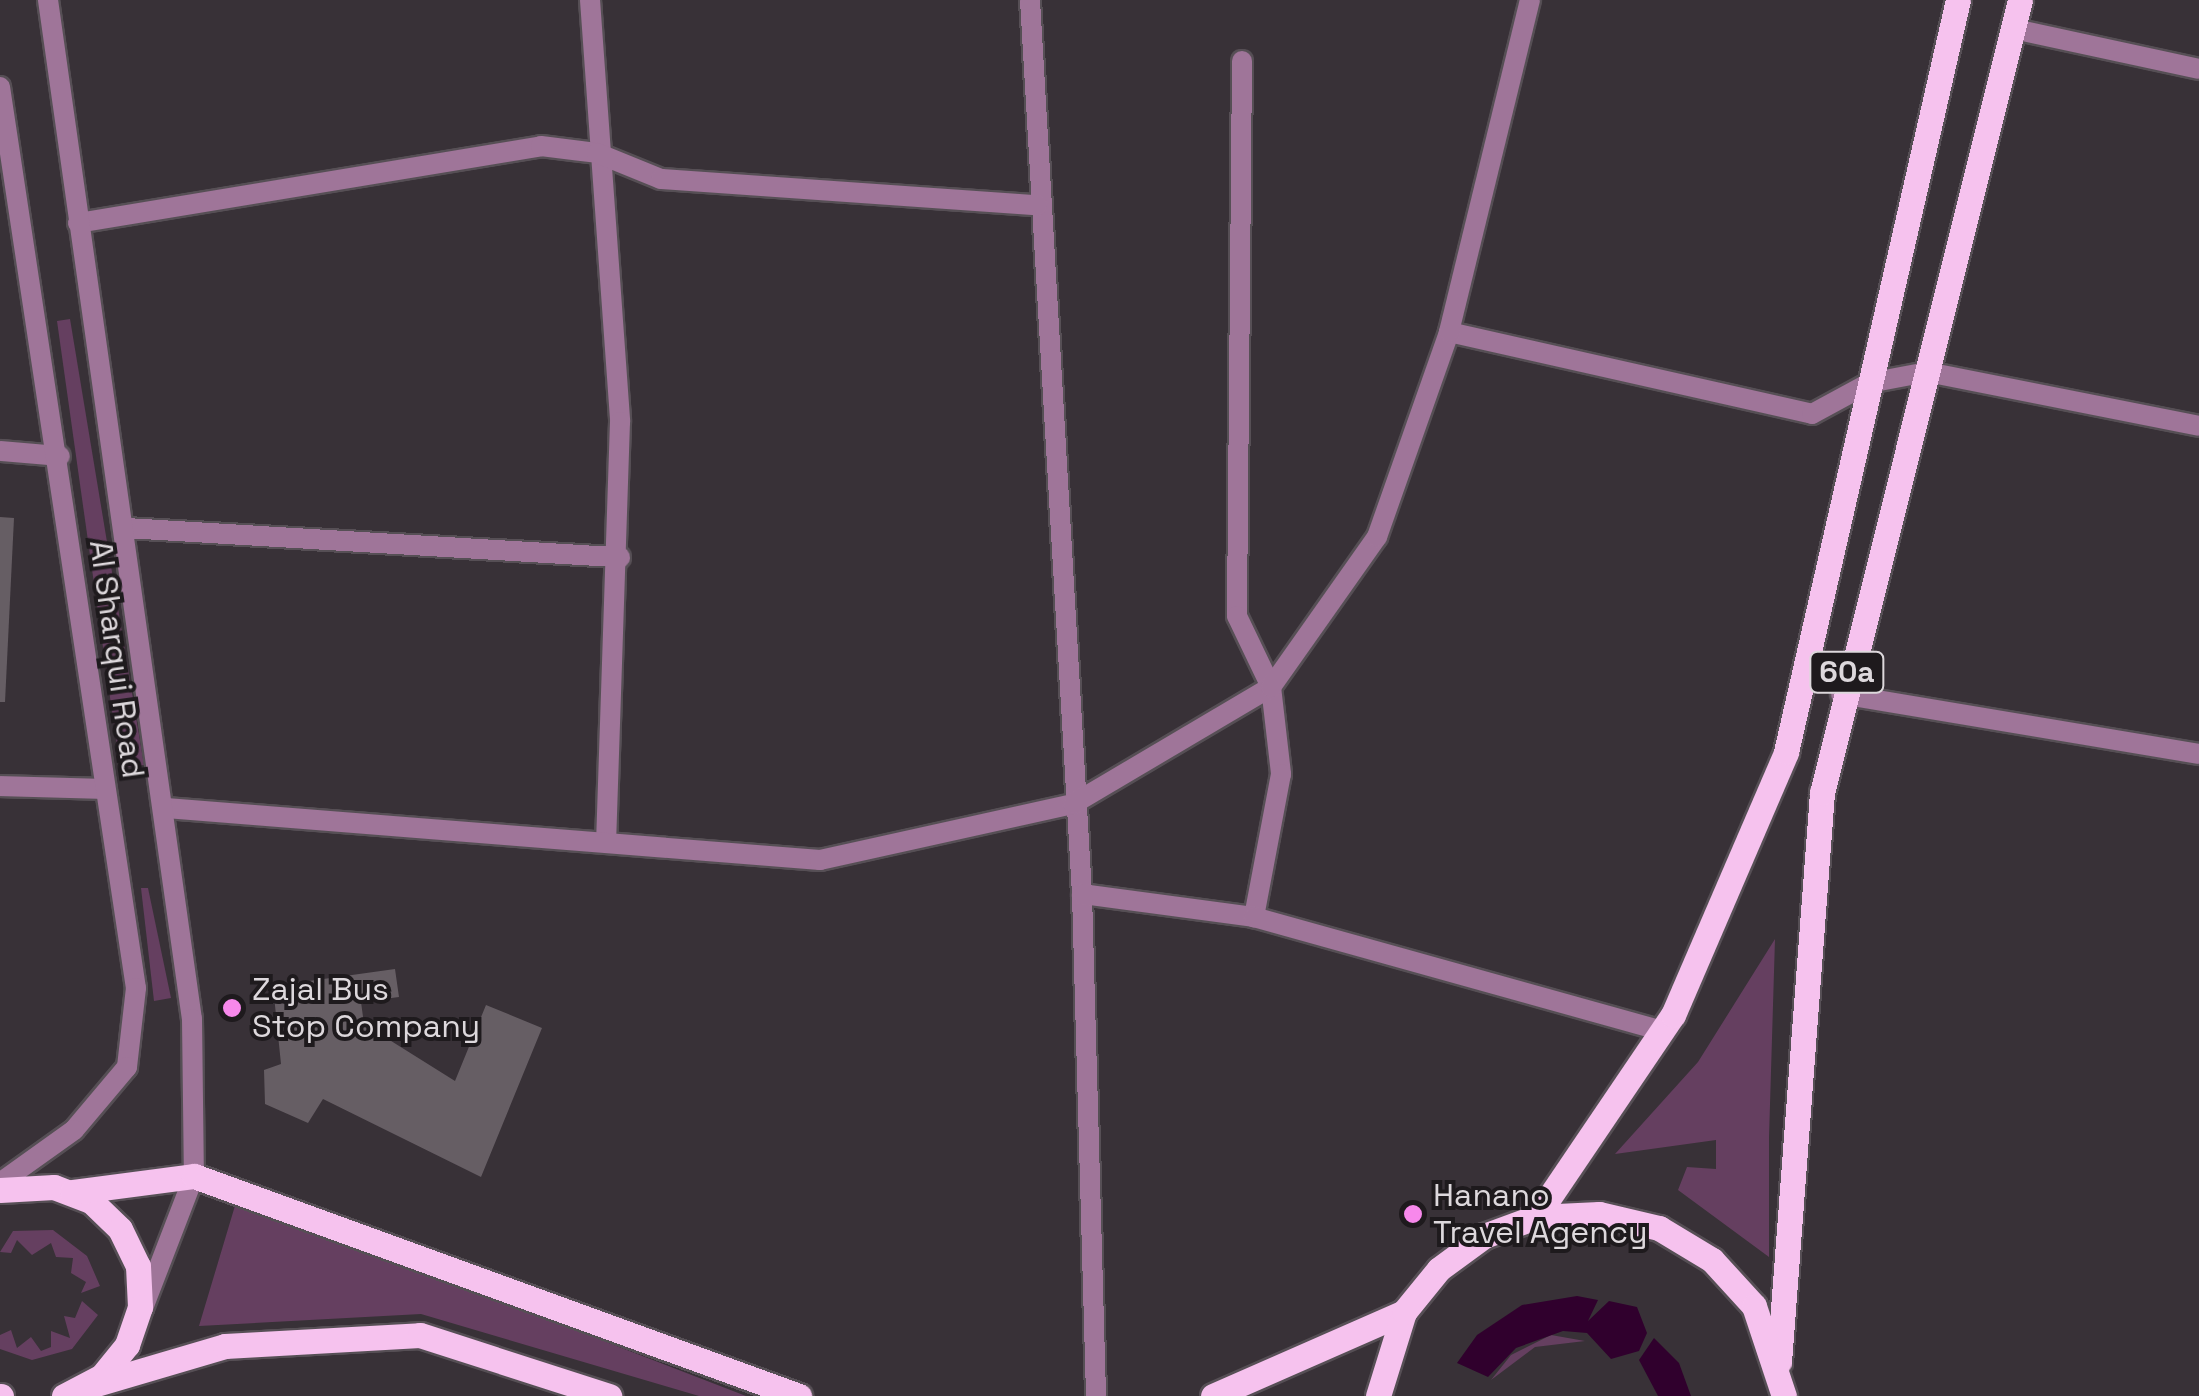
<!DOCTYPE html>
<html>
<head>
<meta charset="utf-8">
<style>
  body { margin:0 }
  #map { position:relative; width:2199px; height:1396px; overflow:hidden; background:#383137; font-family:"Space Grotesk",sans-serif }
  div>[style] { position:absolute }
  .green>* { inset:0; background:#653f60 }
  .water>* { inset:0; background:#30002d }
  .building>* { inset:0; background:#665e64 }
  .roads { filter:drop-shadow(2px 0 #564f55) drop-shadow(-2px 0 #564f55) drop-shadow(0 2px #564f55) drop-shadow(0 -2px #564f55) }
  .minor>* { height:20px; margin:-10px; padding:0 10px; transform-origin:10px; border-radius:10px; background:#9f7599 }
  .tertiary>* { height:20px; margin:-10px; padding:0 10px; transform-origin:10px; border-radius:10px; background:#9f7599 }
  .primary>* { height:25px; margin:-12.5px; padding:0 12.5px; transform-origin:12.5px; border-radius:12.5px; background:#f6c2ee }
  .dots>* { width:28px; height:28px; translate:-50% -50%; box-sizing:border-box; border:5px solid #1e1a1d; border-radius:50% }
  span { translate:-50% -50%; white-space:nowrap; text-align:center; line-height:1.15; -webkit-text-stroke:8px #1e1a1d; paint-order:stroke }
  .shield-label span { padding:2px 8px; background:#1e1a1d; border:2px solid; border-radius:8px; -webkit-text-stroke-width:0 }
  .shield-label { font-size:30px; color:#ddd8dc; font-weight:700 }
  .street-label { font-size:32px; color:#ddd8dc }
  .poi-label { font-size:32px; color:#ddd8dc }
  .left { translate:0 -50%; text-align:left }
</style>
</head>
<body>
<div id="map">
  <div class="green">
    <div style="clip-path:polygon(70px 319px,144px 765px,120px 768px,57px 321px)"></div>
    <div style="clip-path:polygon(141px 888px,148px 888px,171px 998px,154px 1001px)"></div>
    <div style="clip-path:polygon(1775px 939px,1769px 1138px,1769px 1257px,1678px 1190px,1687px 1167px,1716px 1169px,1716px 1140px,1615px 1154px,1698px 1062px)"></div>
    <div style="clip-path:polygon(237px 1199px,746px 1396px,699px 1396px,421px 1314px,199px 1326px)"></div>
    <div style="clip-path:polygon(53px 1230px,87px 1256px,100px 1286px,81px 1293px,86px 1282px,71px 1273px,73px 1258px,56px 1257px,51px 1243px,32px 1255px,17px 1240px,11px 1253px,0 1252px,13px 1231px)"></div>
    <div style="clip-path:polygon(82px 1301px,98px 1315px,72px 1349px,32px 1360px,0 1349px,0 1335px,11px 1330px,17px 1348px,31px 1337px,41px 1351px,51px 1347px,51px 1331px,70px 1338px,64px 1316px,75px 1318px)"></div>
    <div style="clip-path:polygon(1551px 1335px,1585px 1341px,1535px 1347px,1491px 1380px,1511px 1355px)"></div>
  </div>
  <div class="water">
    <div style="clip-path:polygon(1577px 1296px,1598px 1300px,1588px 1321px,1609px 1301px,1637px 1307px,1647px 1333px,1639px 1351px,1611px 1359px,1587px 1333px,1563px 1331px,1516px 1348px,1488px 1377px,1457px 1363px,1477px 1335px,1522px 1305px)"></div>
    <div style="clip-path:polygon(1654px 1338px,1679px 1363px,1691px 1396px,1658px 1396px,1639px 1360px)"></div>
  </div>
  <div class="building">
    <div style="clip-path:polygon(0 517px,14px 518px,5px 702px,0 702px)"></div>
    <div style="clip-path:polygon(395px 969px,399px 997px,361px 1002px,364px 1024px,455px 1081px,486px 1005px,542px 1028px,481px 1177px,323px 1099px,308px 1123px,265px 1104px,264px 1070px,281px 1064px,273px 986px)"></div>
  </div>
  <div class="roads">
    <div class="minor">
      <div style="left:590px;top:0;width:423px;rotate:85.9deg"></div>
      <div style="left:620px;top:422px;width:417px;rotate:91.9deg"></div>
      <div style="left:1030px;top:0;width:896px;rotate:86.67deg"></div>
      <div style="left:1082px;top:894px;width:502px;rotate:88.4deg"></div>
      <div style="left:2014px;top:29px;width:189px;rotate:12.2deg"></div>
      <div style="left:1242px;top:61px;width:555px;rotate:90.52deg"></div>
      <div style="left:1237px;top:616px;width:79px;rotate:64.4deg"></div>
      <div style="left:1271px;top:687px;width:88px;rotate:83.4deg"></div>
      <div style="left:1281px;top:774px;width:146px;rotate:100.7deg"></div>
      <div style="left:78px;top:223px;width:469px;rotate:-9.4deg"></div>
      <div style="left:541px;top:146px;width:56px;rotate:7.1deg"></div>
      <div style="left:597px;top:153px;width:69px;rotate:22.1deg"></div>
      <div style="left:661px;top:179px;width:377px;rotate:4deg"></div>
      <div style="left:1449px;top:332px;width:372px;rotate:12.7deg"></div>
      <div style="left:1812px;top:414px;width:65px;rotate:-28.5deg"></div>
      <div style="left:1869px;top:383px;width:59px;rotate:-10.7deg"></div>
      <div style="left:1927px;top:372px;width:277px;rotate:11.2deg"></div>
      <div style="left:0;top:451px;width:60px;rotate:4.8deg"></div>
      <div style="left:126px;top:528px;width:495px;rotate:3.4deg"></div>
      <div style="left:1841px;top:694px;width:363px;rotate:9.5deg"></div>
      <div style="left:0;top:786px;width:105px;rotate:1.6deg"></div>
      <div style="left:166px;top:808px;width:656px;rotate:4.55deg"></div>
      <div style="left:820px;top:860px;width:259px;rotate:-12.5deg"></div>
      <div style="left:1073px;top:804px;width:230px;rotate:-30.6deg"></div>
      <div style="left:1271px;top:687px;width:184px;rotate:-54.8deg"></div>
      <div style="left:1377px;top:537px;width:217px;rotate:-70.6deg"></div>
      <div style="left:1449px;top:332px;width:342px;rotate:-76.3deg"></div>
      <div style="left:1082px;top:894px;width:174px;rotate:7.6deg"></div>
      <div style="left:1254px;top:917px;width:424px;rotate:15.6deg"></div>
    </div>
    <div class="tertiary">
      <div style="left:48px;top:0;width:1029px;rotate:81.96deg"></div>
      <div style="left:192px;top:1019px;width:157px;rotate:89.3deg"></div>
      <div style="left:194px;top:1176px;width:142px;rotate:111.1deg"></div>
      <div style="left:0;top:87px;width:911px;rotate:81.42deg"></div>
      <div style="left:136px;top:988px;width:80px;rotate:96.5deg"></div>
      <div style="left:127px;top:1067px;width:82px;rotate:130.1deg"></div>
      <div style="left:74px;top:1130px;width:91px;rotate:144.4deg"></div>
    </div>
    <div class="primary">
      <div style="left:0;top:1190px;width:54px;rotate:-3.2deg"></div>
      <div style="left:54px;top:1187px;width:40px;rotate:21deg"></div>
      <div style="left:91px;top:1201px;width:40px;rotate:44deg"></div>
      <div style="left:120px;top:1229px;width:41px;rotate:64.1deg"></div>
      <div style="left:138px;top:1266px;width:41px;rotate:87.2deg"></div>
      <div style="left:140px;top:1307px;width:40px;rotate:108.9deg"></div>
      <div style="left:127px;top:1345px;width:40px;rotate:129deg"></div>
      <div style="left:102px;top:1376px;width:43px;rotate:152.2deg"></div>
      <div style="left:72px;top:1192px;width:123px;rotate:-7.5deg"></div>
      <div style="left:194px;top:1176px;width:644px;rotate:19.98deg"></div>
      <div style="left:1536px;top:1217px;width:244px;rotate:-55.9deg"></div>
      <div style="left:1673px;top:1015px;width:286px;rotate:-66.7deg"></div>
      <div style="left:1786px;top:752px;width:771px;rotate:-77.12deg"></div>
      <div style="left:1779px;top:1362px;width:571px;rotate:-85.68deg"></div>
      <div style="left:1822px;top:793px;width:817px;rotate:-75.98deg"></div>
      <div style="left:86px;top:1387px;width:145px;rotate:-16.4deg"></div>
      <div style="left:225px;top:1346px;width:195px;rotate:-3.2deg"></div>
      <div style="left:420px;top:1335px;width:199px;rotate:17.9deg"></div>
      <div style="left:0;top:1396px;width:1px"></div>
      <div style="left:1213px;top:1396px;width:209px;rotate:-23.7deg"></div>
      <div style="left:1378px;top:1396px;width:88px;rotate:-72.8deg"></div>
      <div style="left:1404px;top:1312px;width:55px;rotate:-50.9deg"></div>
      <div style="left:1439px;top:1269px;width:56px;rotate:-36.3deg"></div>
      <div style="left:1484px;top:1236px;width:55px;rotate:-20.1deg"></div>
      <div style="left:1536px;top:1217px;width:63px;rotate:-2.7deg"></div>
      <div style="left:1599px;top:1214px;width:62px;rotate:13.1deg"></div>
      <div style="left:1659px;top:1228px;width:62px;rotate:31.1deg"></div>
      <div style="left:1712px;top:1260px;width:62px;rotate:47.6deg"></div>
      <div style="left:1754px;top:1306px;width:95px;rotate:71.6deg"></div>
    </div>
  </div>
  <div class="dots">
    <div style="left:232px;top:1008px;background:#f788eb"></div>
    <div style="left:1413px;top:1214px;background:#f788eb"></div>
  </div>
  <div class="shield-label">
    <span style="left:1847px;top:672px">60a</span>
  </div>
  <div class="street-label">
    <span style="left:117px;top:659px;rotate:82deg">Al Sharqui Road</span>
  </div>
  <div class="poi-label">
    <span class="left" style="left:252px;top:1008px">Zajal Bus<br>Stop Company</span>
    <span class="left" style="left:1433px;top:1214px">Hanano<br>Travel Agency</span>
  </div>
</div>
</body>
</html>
